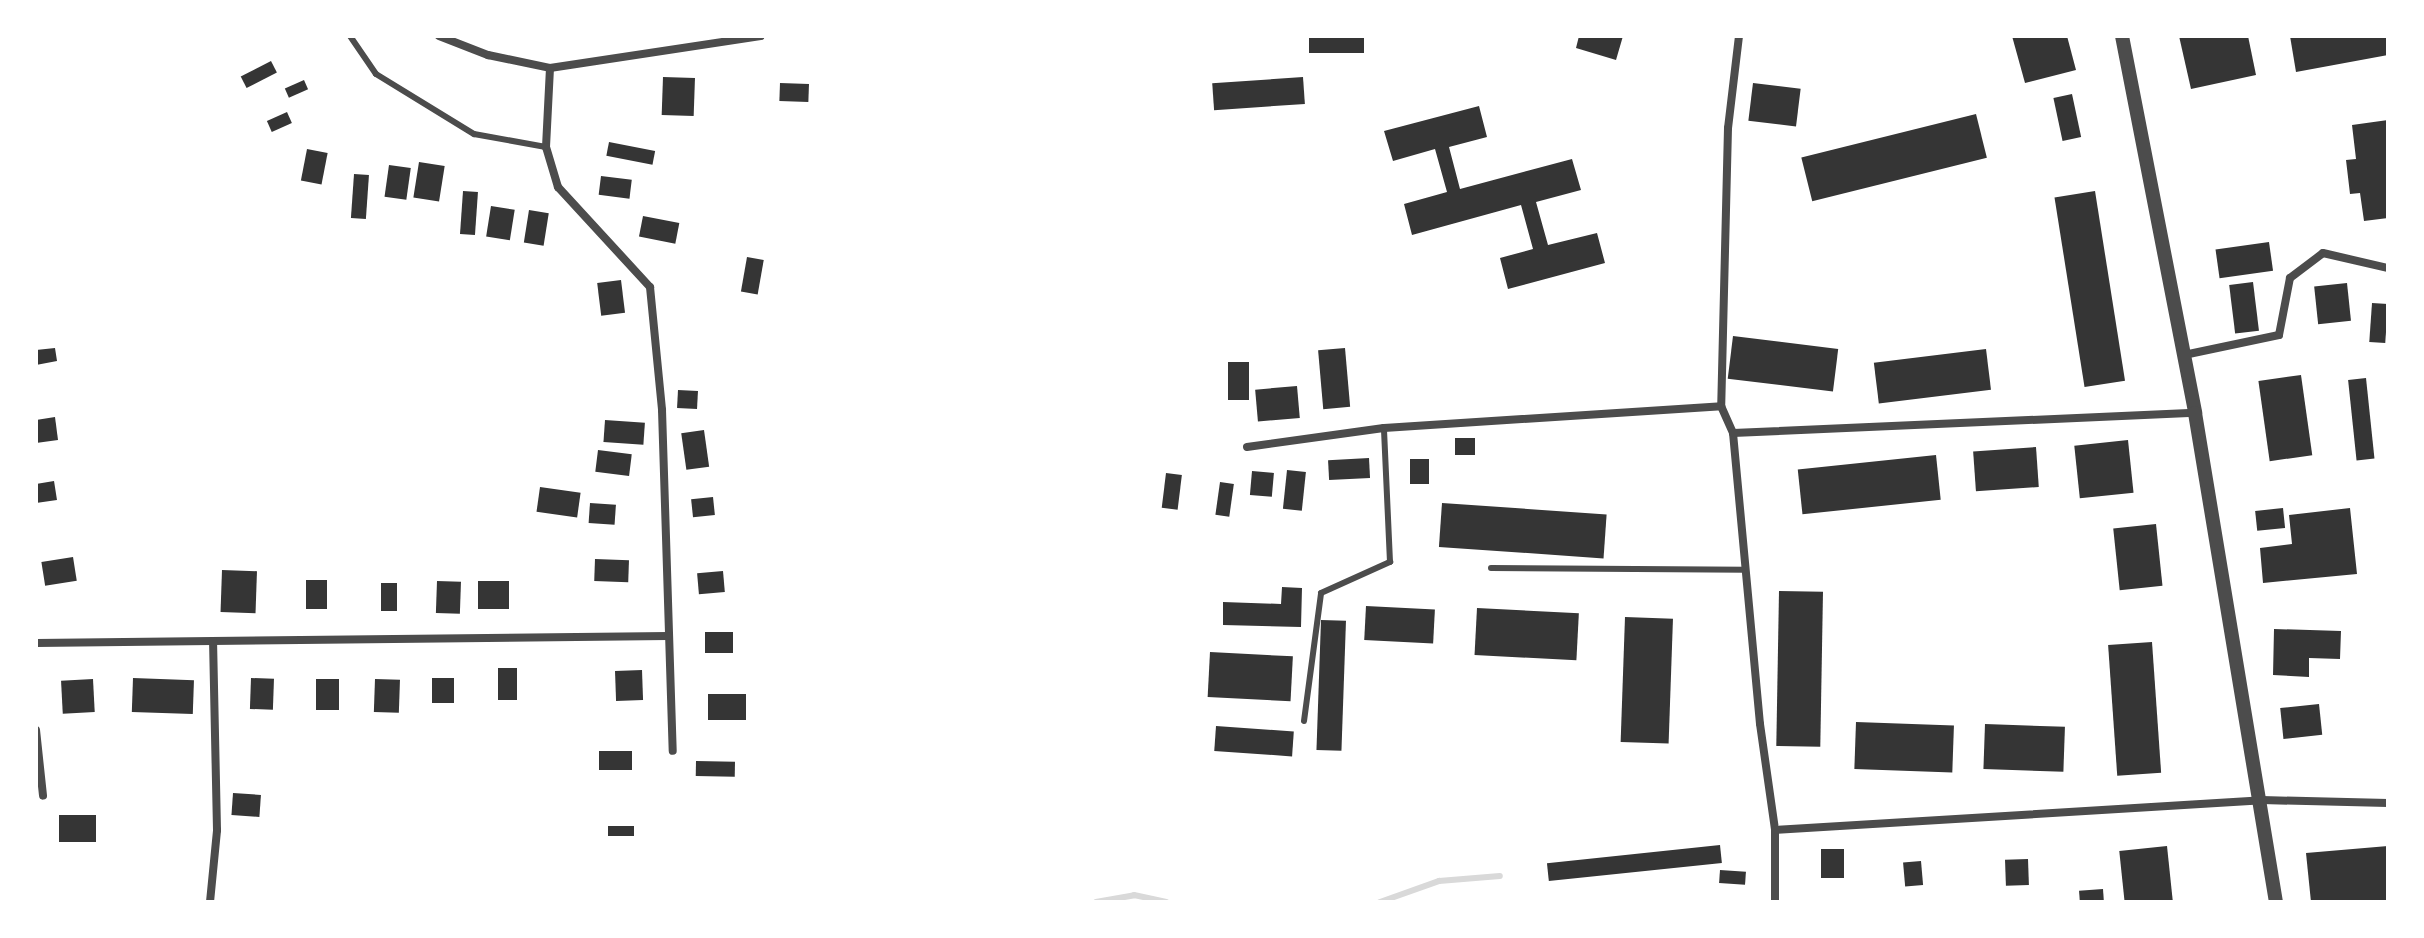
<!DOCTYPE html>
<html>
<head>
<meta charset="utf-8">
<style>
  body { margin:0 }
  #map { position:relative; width:2424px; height:938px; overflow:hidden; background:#fff; font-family:Raleway,sans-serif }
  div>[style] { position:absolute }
  .stream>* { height:6px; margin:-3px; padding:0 3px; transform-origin:3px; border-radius:3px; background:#d9d9d9 }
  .building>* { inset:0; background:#353535; transform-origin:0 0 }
  .service>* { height:6px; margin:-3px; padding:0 3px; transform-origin:3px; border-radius:3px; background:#4c4c4c }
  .minor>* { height:8px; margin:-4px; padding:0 4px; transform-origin:4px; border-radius:4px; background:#4c4c4c }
  .tertiary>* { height:14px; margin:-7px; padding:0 7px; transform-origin:7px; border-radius:7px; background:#4c4c4c }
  span { translate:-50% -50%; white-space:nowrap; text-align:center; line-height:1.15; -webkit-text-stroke:7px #fff; paint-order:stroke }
  .frame { position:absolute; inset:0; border:38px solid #fff; pointer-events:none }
</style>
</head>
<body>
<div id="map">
  <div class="stream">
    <div style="left:1096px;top:902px;width:39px;rotate:-10deg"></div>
    <div style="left:1134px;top:895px;width:33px;rotate:12deg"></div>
    <div style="left:1380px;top:902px;width:63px;rotate:-19.6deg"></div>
    <div style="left:1439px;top:881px;width:61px;rotate:-4.7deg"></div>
  </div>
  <div class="building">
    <div style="left:1309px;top:36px;width:55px;height:17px"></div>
    <div style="clip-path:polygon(1579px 36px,1623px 36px,1616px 60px,1576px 48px)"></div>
    <div style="clip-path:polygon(2012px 36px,2067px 36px,2076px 70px,2025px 83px)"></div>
    <div style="clip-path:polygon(2179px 36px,2248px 36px,2256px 75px,2191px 89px)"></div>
    <div style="clip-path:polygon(2290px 36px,2388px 36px,2388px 55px,2296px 72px)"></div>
    <div style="left:271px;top:61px;width:13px;height:34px;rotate:63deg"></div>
    <div style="left:663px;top:77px;width:32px;height:38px;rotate:2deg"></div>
    <div style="left:1303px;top:77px;width:27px;height:91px;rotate:86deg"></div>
    <div style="left:304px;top:80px;width:10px;height:21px;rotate:66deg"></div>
    <div style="left:780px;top:83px;width:29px;height:18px;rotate:2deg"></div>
    <div style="left:1753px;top:83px;width:48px;height:38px;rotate:7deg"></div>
    <div style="left:2072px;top:94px;width:44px;height:19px;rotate:78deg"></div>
    <div style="clip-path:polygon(1479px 106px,1487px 137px,1449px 147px,1460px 189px,1572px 159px,1581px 190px,1536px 202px,1548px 245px,1597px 233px,1605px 263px,1508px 289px,1500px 258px,1533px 249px,1521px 205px,1412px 235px,1404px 204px,1447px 192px,1435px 149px,1393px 161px,1384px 131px)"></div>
    <div style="left:287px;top:112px;width:12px;height:22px;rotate:66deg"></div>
    <div style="left:1976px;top:114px;width:45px;height:180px;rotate:76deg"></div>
    <div style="clip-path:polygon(2388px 120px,2388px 218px,2364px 221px,2360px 193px,2350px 194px,2346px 160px,2356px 159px,2352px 125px)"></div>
    <div style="left:609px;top:142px;width:47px;height:14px;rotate:11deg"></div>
    <div style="left:307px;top:149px;width:21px;height:32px;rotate:11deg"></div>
    <div style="left:419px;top:162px;width:26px;height:36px;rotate:9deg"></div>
    <div style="left:389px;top:165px;width:22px;height:32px;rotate:8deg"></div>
    <div style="left:354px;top:174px;width:15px;height:44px;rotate:4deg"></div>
    <div style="left:601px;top:176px;width:31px;height:19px;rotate:7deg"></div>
    <div style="left:463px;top:191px;width:15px;height:43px;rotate:4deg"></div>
    <div style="left:2095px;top:191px;width:192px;height:41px;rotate:81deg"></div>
    <div style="left:491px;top:206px;width:24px;height:31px;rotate:9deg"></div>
    <div style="left:529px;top:210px;width:20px;height:33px;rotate:9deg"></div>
    <div style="left:643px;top:216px;width:37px;height:21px;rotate:11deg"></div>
    <div style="left:2269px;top:242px;width:29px;height:54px;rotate:82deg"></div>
    <div style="left:747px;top:257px;width:17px;height:35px;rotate:10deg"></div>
    <div style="left:621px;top:280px;width:33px;height:24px;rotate:83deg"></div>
    <div style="left:2253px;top:282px;width:49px;height:24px;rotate:83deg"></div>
    <div style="left:2347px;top:283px;width:38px;height:33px;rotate:84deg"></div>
    <div style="left:2372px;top:303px;width:16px;height:39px;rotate:4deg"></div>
    <div style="left:1733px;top:336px;width:106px;height:43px;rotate:7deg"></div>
    <div style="clip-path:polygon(55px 348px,57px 361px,36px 365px,36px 350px)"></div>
    <div style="left:1345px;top:348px;width:59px;height:27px;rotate:85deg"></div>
    <div style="left:1986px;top:349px;width:41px;height:113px;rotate:83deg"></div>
    <div style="left:1228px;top:362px;width:21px;height:38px"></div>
    <div style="left:2301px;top:375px;width:81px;height:43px;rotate:82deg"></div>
    <div style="left:2366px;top:378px;width:81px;height:18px;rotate:84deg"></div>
    <div style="left:1297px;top:386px;width:32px;height:42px;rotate:85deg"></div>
    <div style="left:678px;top:390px;width:20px;height:18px;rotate:3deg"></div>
    <div style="clip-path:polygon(55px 417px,58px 440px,36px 443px,36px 420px)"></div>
    <div style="left:605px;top:420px;width:40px;height:22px;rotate:4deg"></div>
    <div style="left:704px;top:430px;width:37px;height:23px;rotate:82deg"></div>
    <div style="left:1455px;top:438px;width:20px;height:17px"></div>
    <div style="left:2128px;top:440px;width:53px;height:54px;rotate:84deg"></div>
    <div style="left:2036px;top:447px;width:40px;height:63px;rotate:86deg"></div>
    <div style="left:598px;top:450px;width:34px;height:22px;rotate:7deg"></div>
    <div style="left:1936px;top:455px;width:45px;height:139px;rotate:84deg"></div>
    <div style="left:1369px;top:458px;width:20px;height:41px;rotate:87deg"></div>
    <div style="left:1410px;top:459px;width:19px;height:25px"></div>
    <div style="left:1287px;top:470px;width:19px;height:39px;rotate:6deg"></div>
    <div style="left:1252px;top:471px;width:22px;height:24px;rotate:5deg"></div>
    <div style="left:1166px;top:473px;width:16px;height:35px;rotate:7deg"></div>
    <div style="clip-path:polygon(54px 481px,57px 500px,36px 503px,36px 484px)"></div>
    <div style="left:1220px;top:482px;width:14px;height:33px;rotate:8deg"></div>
    <div style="left:540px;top:487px;width:41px;height:25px;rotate:8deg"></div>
    <div style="left:713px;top:497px;width:18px;height:22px;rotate:84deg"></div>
    <div style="left:590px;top:503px;width:26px;height:20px;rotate:4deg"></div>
    <div style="left:1442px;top:503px;width:165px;height:44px;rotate:4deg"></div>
    <div style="left:2283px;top:508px;width:20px;height:28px;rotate:84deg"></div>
    <div style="clip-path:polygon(2350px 508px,2357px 574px,2263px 583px,2260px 548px,2292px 544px,2289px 515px)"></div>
    <div style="left:2156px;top:524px;width:62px;height:43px;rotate:84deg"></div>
    <div style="left:73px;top:557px;width:24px;height:32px;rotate:81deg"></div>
    <div style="left:595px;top:559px;width:34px;height:22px;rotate:2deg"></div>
    <div style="left:222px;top:570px;width:35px;height:42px;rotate:2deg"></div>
    <div style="left:723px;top:571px;width:21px;height:26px;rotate:85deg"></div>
    <div style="left:306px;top:580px;width:21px;height:29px"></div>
    <div style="left:437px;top:581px;width:24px;height:32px;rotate:2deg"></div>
    <div style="left:509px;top:581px;width:28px;height:31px;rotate:90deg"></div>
    <div style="left:381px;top:583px;width:16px;height:28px"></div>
    <div style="clip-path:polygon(1282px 587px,1302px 588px,1301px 627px,1223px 625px,1223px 602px,1281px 604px)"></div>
    <div style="left:1779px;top:591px;width:44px;height:155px;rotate:1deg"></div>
    <div style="left:1366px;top:606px;width:69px;height:34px;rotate:3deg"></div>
    <div style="left:1477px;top:608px;width:102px;height:47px;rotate:3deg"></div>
    <div style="left:1625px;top:617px;width:48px;height:125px;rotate:2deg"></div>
    <div style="left:1321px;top:620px;width:25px;height:130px;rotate:2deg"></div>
    <div style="clip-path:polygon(2274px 629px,2341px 631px,2340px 659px,2309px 658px,2309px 677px,2273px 675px)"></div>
    <div style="left:705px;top:632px;width:28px;height:21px"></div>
    <div style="left:2152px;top:642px;width:131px;height:44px;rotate:86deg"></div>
    <div style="left:1210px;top:652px;width:83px;height:45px;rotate:3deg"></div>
    <div style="left:498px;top:668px;width:19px;height:32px"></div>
    <div style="left:642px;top:670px;width:30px;height:27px;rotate:88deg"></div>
    <div style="left:133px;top:678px;width:61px;height:34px;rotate:2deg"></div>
    <div style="left:251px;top:678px;width:23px;height:31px;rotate:2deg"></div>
    <div style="left:432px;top:678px;width:22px;height:25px"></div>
    <div style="left:93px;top:679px;width:33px;height:32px;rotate:87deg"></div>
    <div style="left:316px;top:679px;width:23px;height:31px"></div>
    <div style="left:375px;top:679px;width:25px;height:33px;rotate:2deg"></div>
    <div style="left:746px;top:694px;width:26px;height:38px;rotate:90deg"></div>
    <div style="left:2319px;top:704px;width:31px;height:39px;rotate:84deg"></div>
    <div style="left:1856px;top:722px;width:98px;height:47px;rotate:2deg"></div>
    <div style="left:1985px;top:724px;width:80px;height:45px;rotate:2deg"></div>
    <div style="left:1216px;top:726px;width:78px;height:25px;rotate:4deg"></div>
    <div style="left:599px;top:751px;width:33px;height:19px"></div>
    <div style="left:696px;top:761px;width:39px;height:15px;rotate:1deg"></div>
    <div style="left:233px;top:793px;width:28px;height:22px;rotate:4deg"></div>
    <div style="left:59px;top:815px;width:37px;height:27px"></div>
    <div style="left:634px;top:826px;width:10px;height:26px;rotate:90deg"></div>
    <div style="left:1720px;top:845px;width:18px;height:174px;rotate:84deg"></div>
    <div style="left:2167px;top:846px;width:56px;height:48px;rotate:84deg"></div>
    <div style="clip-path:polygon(2388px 846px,2388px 902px,2311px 902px,2306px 853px)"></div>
    <div style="left:1821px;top:849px;width:23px;height:29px"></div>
    <div style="left:2028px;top:859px;width:26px;height:23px;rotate:88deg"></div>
    <div style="left:1921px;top:861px;width:24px;height:18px;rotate:85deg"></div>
    <div style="left:1720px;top:870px;width:26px;height:13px;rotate:4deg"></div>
    <div style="left:2103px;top:889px;width:13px;height:24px;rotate:86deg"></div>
  </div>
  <div class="service">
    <div style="left:350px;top:36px;width:46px;rotate:55.6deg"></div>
    <div style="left:376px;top:74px;width:115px;rotate:31.5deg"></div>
    <div style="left:474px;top:134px;width:73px;rotate:10.2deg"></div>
    <div style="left:1491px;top:568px;width:255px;rotate:0.4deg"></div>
    <div style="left:1304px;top:721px;width:129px;rotate:-82.4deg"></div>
    <div style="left:1321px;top:593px;width:76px;rotate:-24.2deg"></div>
    <div style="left:1390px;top:562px;width:134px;rotate:-92.6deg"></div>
  </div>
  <div class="minor">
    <div style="left:439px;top:36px;width:53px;rotate:21.2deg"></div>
    <div style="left:488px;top:55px;width:63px;rotate:11.8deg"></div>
    <div style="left:550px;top:68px;width:213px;rotate:-8.6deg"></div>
    <div style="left:1739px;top:36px;width:93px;rotate:96.8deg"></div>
    <div style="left:1728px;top:128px;width:278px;rotate:91.4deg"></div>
    <div style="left:1721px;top:406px;width:30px;rotate:66deg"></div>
    <div style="left:1733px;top:433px;width:292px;rotate:84.7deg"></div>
    <div style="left:1760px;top:724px;width:107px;rotate:81.9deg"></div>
    <div style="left:1775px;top:830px;width:72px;rotate:90deg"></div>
    <div style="left:550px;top:68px;width:79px;rotate:92.9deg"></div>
    <div style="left:546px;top:147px;width:42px;rotate:73.3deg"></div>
    <div style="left:558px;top:187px;width:136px;rotate:47.4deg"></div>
    <div style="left:650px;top:287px;width:124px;rotate:84.4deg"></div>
    <div style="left:662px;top:410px;width:341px;rotate:88.2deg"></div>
    <div style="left:2184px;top:355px;width:97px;rotate:-11.9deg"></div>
    <div style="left:2279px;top:335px;width:58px;rotate:-79.1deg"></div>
    <div style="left:2290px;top:278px;width:41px;rotate:-37.1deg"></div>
    <div style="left:2323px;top:253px;width:67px;rotate:13deg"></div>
    <div style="left:1733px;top:433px;width:462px;rotate:-2.5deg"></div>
    <div style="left:1247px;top:447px;width:138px;rotate:-7.9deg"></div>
    <div style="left:1384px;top:428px;width:338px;rotate:-3.7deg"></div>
    <div style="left:36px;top:643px;width:632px;rotate:-0.63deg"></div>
    <div style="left:36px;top:730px;width:66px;rotate:83.9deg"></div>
    <div style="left:1775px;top:830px;width:488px;rotate:-3.5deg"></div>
    <div style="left:2262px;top:800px;width:126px;rotate:1.4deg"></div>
    <div style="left:210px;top:902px;width:72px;rotate:-84.4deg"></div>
    <div style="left:217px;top:830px;width:189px;rotate:-91.2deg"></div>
  </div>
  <div class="tertiary">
    <div style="left:2122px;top:36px;width:384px;rotate:79deg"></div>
    <div style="left:2195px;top:413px;width:496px;rotate:80.6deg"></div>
  </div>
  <div class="frame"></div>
</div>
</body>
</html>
